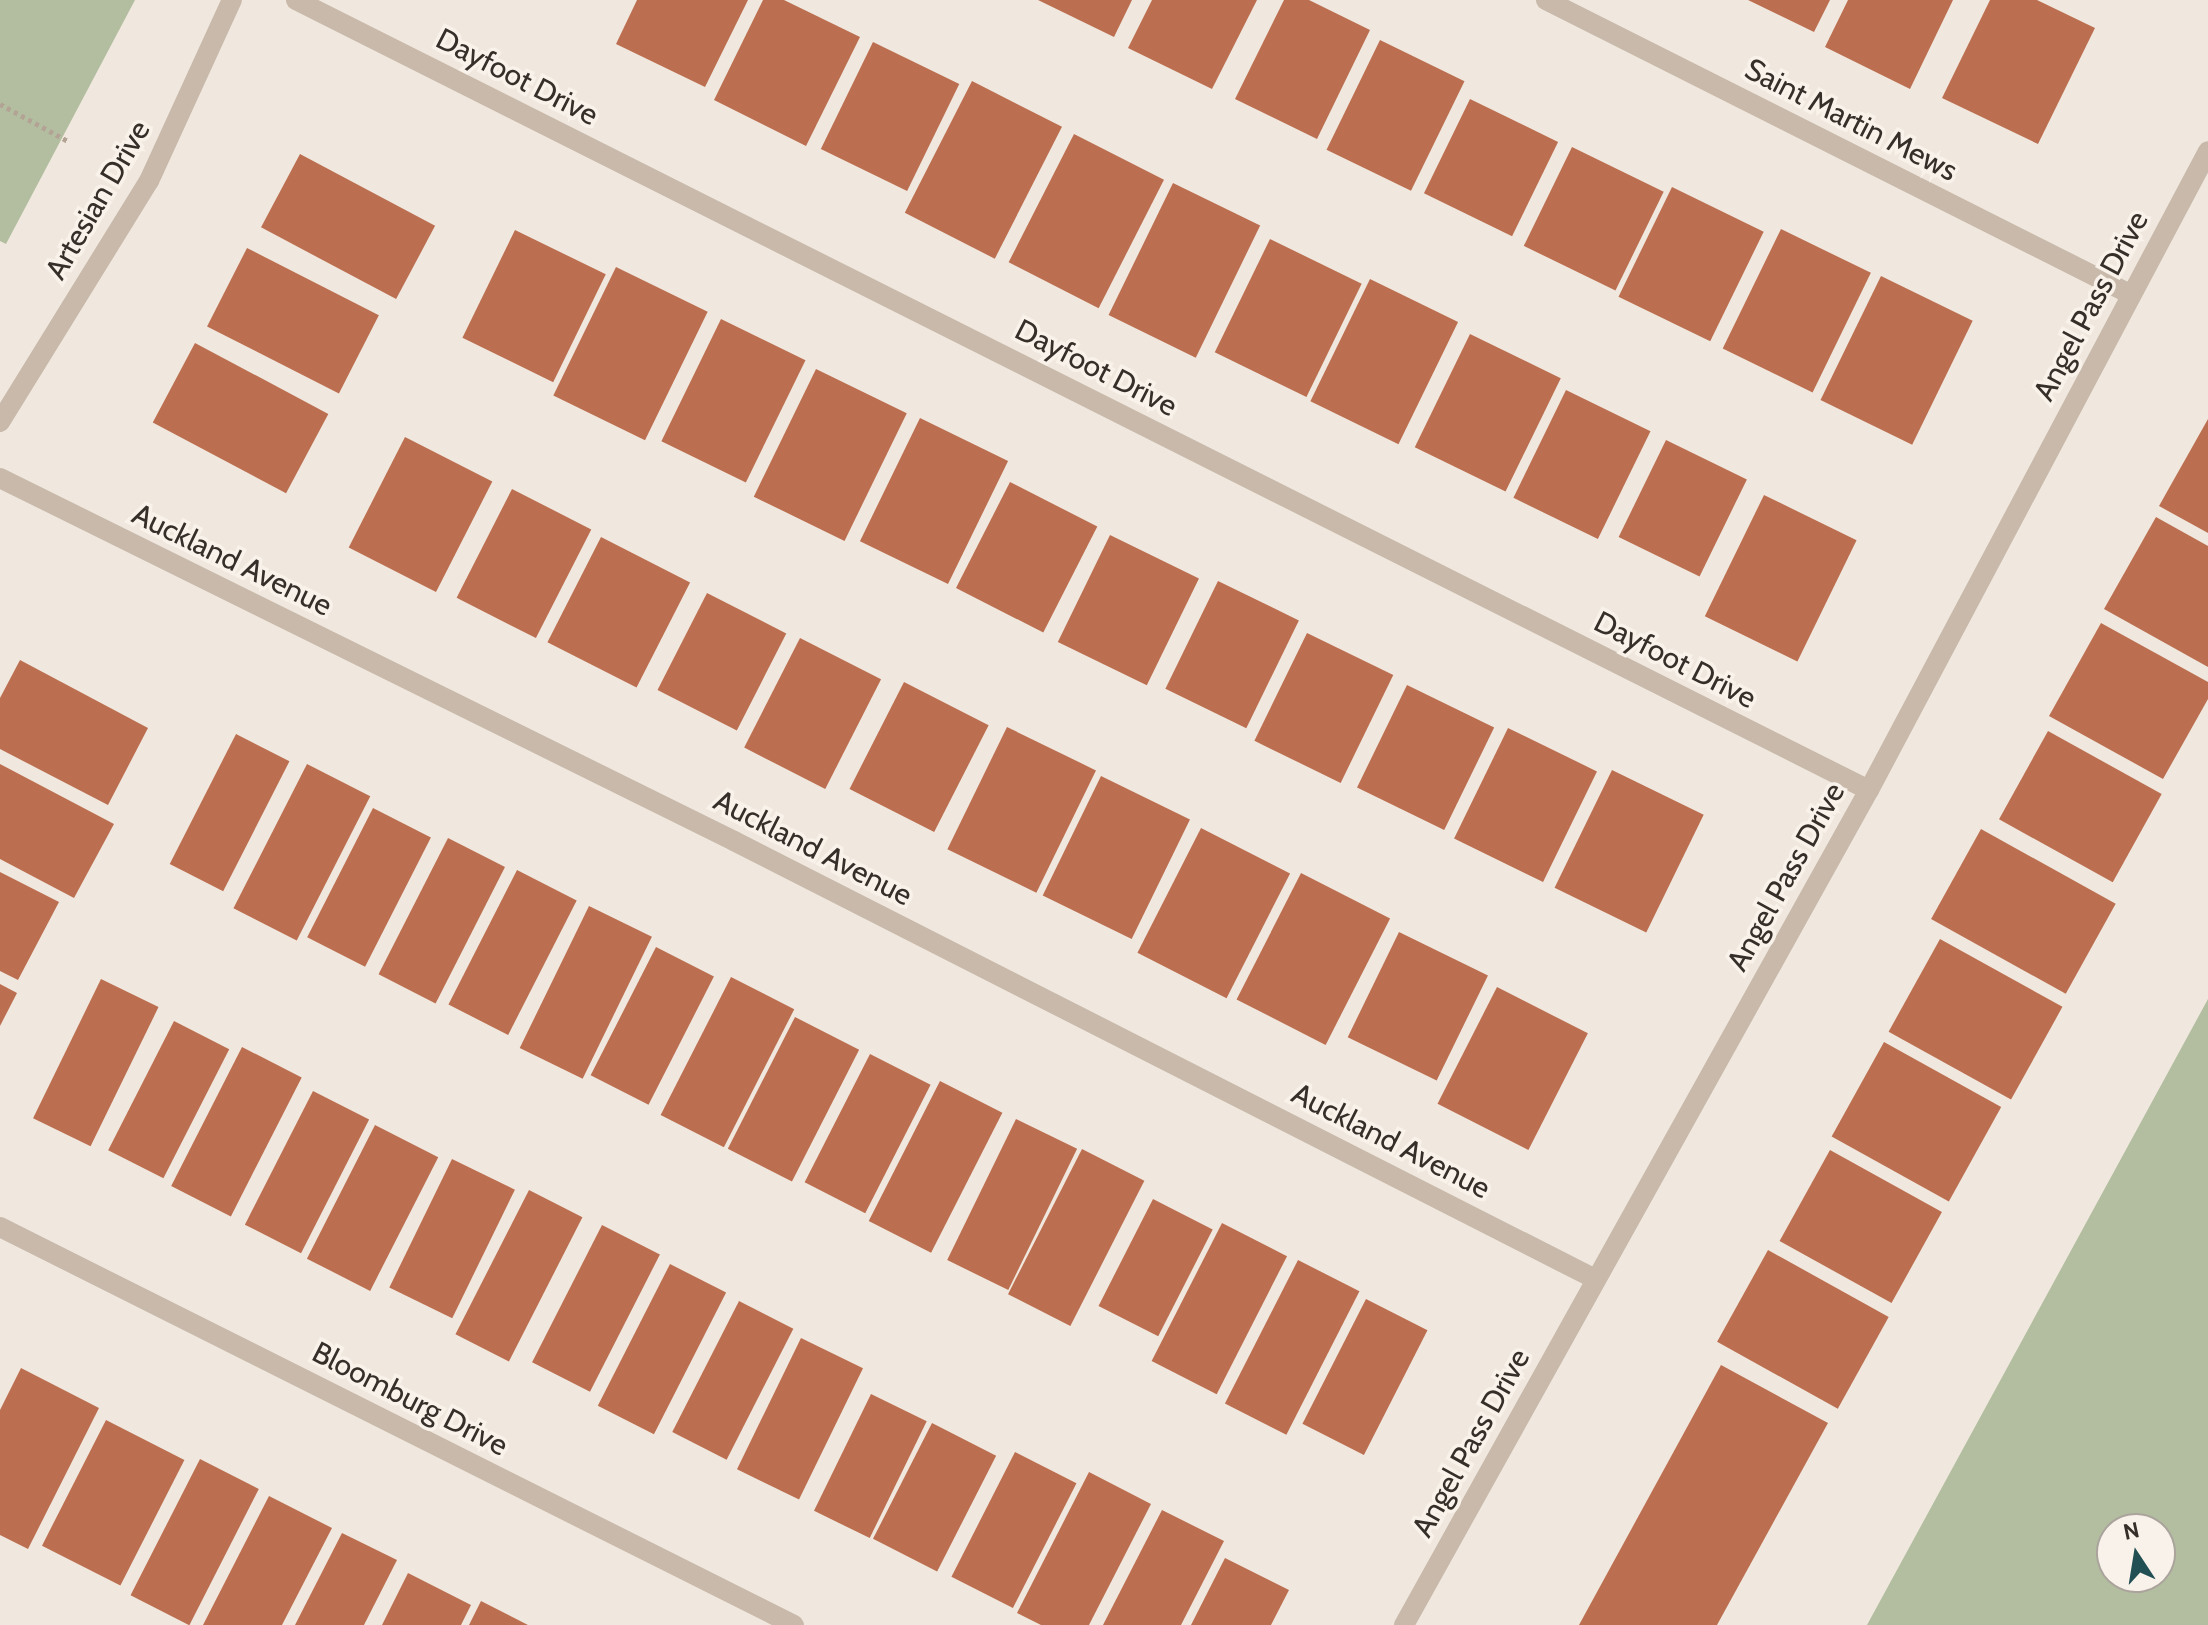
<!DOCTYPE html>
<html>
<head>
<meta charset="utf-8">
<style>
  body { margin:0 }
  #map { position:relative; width:2208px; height:1625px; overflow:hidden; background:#f0e8de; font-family:Cabin,sans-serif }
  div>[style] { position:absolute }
  .green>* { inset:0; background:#b2be9f }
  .building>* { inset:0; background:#bc6f50; transform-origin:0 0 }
  .path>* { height:5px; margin-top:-2.5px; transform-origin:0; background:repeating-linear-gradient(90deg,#b3a395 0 4px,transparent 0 8px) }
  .street>* { height:20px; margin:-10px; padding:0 10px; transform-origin:10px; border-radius:10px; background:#c8b9aa }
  span { translate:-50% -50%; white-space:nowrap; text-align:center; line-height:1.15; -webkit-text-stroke:7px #f8f2ea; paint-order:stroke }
  .street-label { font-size:30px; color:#362e29 }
  .north { position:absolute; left:2096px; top:1513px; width:80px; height:80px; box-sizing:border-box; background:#f8f2ea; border:2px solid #aaa49d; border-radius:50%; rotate:348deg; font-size:22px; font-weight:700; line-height:32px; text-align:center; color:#362e29 }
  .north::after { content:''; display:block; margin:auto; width:28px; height:36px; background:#224f54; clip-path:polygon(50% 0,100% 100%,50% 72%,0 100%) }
</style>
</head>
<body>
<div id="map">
  <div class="green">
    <div style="clip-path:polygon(0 0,135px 0,6px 244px,0 241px)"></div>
    <div style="clip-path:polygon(evenodd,2208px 999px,2208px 1625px,1867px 1625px,2208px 999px,2160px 1529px,2160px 1577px,2112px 1577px,2112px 1529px,2160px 1529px)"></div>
  </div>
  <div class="building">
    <div style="clip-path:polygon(637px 0,748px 0,705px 87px,616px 44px)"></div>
    <div style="clip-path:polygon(763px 0,784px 0,860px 37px,806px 146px,714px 100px)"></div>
    <div style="clip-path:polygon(1038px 0,1132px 0,1114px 37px)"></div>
    <div style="clip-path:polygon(1152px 0,1257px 0,1212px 89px,1128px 48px)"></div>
    <div style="clip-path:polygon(1284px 0,1309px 0,1370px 30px,1317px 139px,1235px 99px)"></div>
    <div style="clip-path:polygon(1748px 0,1830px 0,1814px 32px)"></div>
    <div style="clip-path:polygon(1848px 0,1953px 0,1910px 89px,1825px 47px)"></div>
    <div style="clip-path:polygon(1990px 0,2037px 0,2095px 28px,2038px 144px,1942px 98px)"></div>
    <div style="left:1380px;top:40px;width:94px;height:122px;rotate:26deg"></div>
    <div style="left:873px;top:42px;width:96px;height:119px;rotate:26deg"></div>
    <div style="left:972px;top:81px;width:101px;height:148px;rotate:27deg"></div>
    <div style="left:1470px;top:99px;width:98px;height:105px;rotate:26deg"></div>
    <div style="left:1074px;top:134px;width:101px;height:144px;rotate:27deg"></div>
    <div style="left:1572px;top:147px;width:102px;height:110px;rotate:26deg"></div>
    <div style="left:300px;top:154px;width:153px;height:83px;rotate:28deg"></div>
    <div style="left:1173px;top:183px;width:97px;height:147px;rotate:26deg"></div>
    <div style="left:1672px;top:187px;width:102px;height:122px;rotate:26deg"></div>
    <div style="left:1781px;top:229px;width:100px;height:133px;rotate:26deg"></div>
    <div style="left:515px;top:230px;width:101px;height:120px;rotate:26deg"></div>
    <div style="left:1270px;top:239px;width:102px;height:126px;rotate:26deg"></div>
    <div style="left:247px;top:248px;width:148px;height:88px;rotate:27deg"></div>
    <div style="left:616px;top:267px;width:102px;height:143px;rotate:26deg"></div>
    <div style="left:1881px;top:276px;width:102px;height:138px;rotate:26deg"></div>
    <div style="left:1370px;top:279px;width:98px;height:136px;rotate:26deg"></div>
    <div style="left:721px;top:319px;width:94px;height:136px;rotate:26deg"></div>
    <div style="left:1470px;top:334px;width:101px;height:126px;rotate:26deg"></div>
    <div style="left:195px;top:343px;width:151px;height:90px;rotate:28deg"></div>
    <div style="left:816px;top:369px;width:101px;height:142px;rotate:26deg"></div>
    <div style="left:1566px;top:390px;width:94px;height:120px;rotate:26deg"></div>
    <div style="left:920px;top:418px;width:98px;height:137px;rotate:26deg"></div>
    <div style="clip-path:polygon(2208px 419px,2208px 533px,2159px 506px)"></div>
    <div style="left:405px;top:437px;width:98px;height:124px;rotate:27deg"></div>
    <div style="left:1666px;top:440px;width:90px;height:108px;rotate:26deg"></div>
    <div style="left:1010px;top:482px;width:98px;height:119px;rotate:27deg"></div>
    <div style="left:512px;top:489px;width:89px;height:122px;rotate:27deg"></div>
    <div style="left:1764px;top:495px;width:103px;height:135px;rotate:26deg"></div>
    <div style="clip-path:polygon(2156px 517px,2208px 546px,2208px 667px,2104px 609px)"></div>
    <div style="left:1110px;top:535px;width:99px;height:119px;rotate:26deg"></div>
    <div style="left:601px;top:537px;width:100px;height:118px;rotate:27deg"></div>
    <div style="left:1218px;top:581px;width:90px;height:120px;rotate:26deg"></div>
    <div style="left:707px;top:593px;width:89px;height:109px;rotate:27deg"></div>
    <div style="clip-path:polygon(2101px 623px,2208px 682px,2208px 699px,2163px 779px,2049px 716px)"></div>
    <div style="left:1307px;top:633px;width:96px;height:120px;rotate:26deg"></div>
    <div style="left:800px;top:638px;width:91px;height:123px;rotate:27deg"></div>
    <div style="clip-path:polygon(20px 660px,148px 728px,108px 805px,0 749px,0 698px)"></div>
    <div style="left:904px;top:682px;width:95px;height:120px;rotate:27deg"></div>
    <div style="left:1407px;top:685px;width:97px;height:114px;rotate:26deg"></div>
    <div style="left:1007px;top:727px;width:99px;height:136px;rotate:26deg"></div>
    <div style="left:1508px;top:728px;width:99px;height:123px;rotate:26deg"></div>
    <div style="left:2048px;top:731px;width:130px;height:101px;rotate:29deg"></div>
    <div style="left:236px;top:734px;width:60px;height:146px;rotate:27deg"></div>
    <div style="clip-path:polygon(0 764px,114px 824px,74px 898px,0 859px)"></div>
    <div style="left:307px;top:764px;width:71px;height:162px;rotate:27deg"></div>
    <div style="left:1612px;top:770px;width:102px;height:131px;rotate:26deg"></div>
    <div style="left:1101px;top:776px;width:99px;height:133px;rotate:26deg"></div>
    <div style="left:373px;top:808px;width:65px;height:145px;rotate:27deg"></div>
    <div style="left:1201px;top:828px;width:100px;height:140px;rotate:27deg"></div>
    <div style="left:1981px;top:829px;width:154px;height:103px;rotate:29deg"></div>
    <div style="left:448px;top:838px;width:64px;height:153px;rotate:27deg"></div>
    <div style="left:517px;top:870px;width:67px;height:151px;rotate:27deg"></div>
    <div style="clip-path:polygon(0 872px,59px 902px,18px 980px,0 971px)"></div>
    <div style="left:1301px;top:873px;width:100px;height:142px;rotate:27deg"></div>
    <div style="left:589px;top:906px;width:70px;height:158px;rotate:26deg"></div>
    <div style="left:1399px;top:932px;width:99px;height:117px;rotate:26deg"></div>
    <div style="left:1940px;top:939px;width:140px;height:106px;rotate:29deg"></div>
    <div style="left:656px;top:947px;width:65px;height:144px;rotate:27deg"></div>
    <div style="left:731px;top:977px;width:71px;height:155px;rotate:27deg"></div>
    <div style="left:101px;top:979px;width:64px;height:155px;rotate:26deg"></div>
    <div style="clip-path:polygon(0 984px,17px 993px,0 1026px)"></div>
    <div style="left:1497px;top:987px;width:102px;height:131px;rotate:27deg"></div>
    <div style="left:795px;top:1017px;width:72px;height:148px;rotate:27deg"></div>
    <div style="left:174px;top:1021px;width:62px;height:145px;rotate:27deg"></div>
    <div style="left:1884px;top:1042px;width:134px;height:108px;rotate:29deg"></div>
    <div style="left:242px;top:1047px;width:67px;height:156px;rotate:27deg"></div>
    <div style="left:870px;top:1054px;width:68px;height:144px;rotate:27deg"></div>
    <div style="left:940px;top:1081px;width:70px;height:157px;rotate:27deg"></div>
    <div style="left:313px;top:1091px;width:63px;height:150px;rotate:27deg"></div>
    <div style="left:1016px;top:1119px;width:68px;height:157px;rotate:26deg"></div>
    <div style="left:375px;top:1125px;width:71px;height:150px;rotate:27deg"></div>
    <div style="left:1082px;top:1149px;width:70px;height:163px;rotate:27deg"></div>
    <div style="left:1830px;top:1150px;width:128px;height:104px;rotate:29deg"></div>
    <div style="left:452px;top:1159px;width:70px;height:143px;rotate:26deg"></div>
    <div style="left:529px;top:1190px;width:60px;height:162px;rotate:27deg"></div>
    <div style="left:1153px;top:1199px;width:67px;height:120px;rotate:27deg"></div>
    <div style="left:1222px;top:1223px;width:73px;height:155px;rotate:27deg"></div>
    <div style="left:602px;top:1225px;width:65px;height:154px;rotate:27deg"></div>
    <div style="left:1768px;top:1250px;width:138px;height:105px;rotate:29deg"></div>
    <div style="left:1298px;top:1260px;width:69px;height:161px;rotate:27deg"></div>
    <div style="left:670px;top:1264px;width:63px;height:159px;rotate:27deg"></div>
    <div style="left:1366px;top:1299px;width:69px;height:140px;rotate:27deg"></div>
    <div style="left:739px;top:1301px;width:61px;height:147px;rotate:27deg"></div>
    <div style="left:801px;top:1338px;width:69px;height:146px;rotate:26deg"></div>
    <div style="clip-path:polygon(1721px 1365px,1828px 1423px,1717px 1625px,1579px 1625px)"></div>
    <div style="clip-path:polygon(21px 1368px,99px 1408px,28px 1549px,0 1535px,0 1410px)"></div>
    <div style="left:871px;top:1394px;width:62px;height:130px;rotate:26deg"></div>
    <div style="left:106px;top:1420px;width:88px;height:141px;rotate:27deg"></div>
    <div style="left:932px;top:1423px;width:72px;height:130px;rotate:27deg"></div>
    <div style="left:1015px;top:1452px;width:69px;height:140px;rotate:27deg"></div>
    <div style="left:200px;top:1459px;width:66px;height:153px;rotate:27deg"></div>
    <div style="clip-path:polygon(1089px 1472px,1151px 1504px,1089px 1625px,1041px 1625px,1017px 1613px)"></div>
    <div style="clip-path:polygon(269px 1496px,332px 1528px,282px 1625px,203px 1625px)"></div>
    <div style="clip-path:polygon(1162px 1510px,1224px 1541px,1181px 1625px,1103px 1625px)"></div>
    <div style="clip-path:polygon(342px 1533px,397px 1560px,364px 1625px,295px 1625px)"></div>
    <div style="clip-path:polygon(1225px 1558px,1289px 1590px,1271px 1625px,1191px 1625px)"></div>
    <div style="clip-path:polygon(408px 1573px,471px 1605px,461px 1625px,382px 1625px)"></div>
    <div style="clip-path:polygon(481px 1601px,528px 1625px,469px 1625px)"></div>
  </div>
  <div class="path">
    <div style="left:0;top:104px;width:77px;rotate:28.6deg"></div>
  </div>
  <div class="street">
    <div style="left:296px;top:0;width:1760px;rotate:26.67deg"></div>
    <div style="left:1546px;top:0;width:654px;rotate:26.72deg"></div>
    <div style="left:0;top:422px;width:283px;rotate:-58.3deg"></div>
    <div style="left:149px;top:181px;width:199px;rotate:-65.4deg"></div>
    <div style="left:0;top:478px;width:819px;rotate:26.31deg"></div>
    <div style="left:734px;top:841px;width:966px;rotate:26.96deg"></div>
    <div style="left:0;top:1227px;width:888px;rotate:26.62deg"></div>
    <div style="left:1404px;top:1625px;width:956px;rotate:-60.89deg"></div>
    <div style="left:1869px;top:790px;width:723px;rotate:-62.05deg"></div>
  </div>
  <div class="street-label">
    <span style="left:517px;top:77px;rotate:27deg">Dayfoot Drive</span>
    <span style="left:1851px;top:120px;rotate:27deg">Saint Martin Mews</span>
    <span style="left:98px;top:200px;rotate:-60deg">Artesian Drive</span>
    <span style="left:2091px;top:306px;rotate:-62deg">Angel Pass Drive</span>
    <span style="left:1096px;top:368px;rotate:27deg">Dayfoot Drive</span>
    <span style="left:232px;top:560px;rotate:26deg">Auckland Avenue</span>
    <span style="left:1675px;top:660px;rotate:27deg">Dayfoot Drive</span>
    <span style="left:813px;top:848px;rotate:27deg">Auckland Avenue</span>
    <span style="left:1786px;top:877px;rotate:-61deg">Angel Pass Drive</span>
    <span style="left:1391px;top:1141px;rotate:27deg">Auckland Avenue</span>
    <span style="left:410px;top:1399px;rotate:27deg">Bloomburg Drive</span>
    <span style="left:1471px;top:1443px;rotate:-61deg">Angel Pass Drive</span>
  </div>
  <div class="north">N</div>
</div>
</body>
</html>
